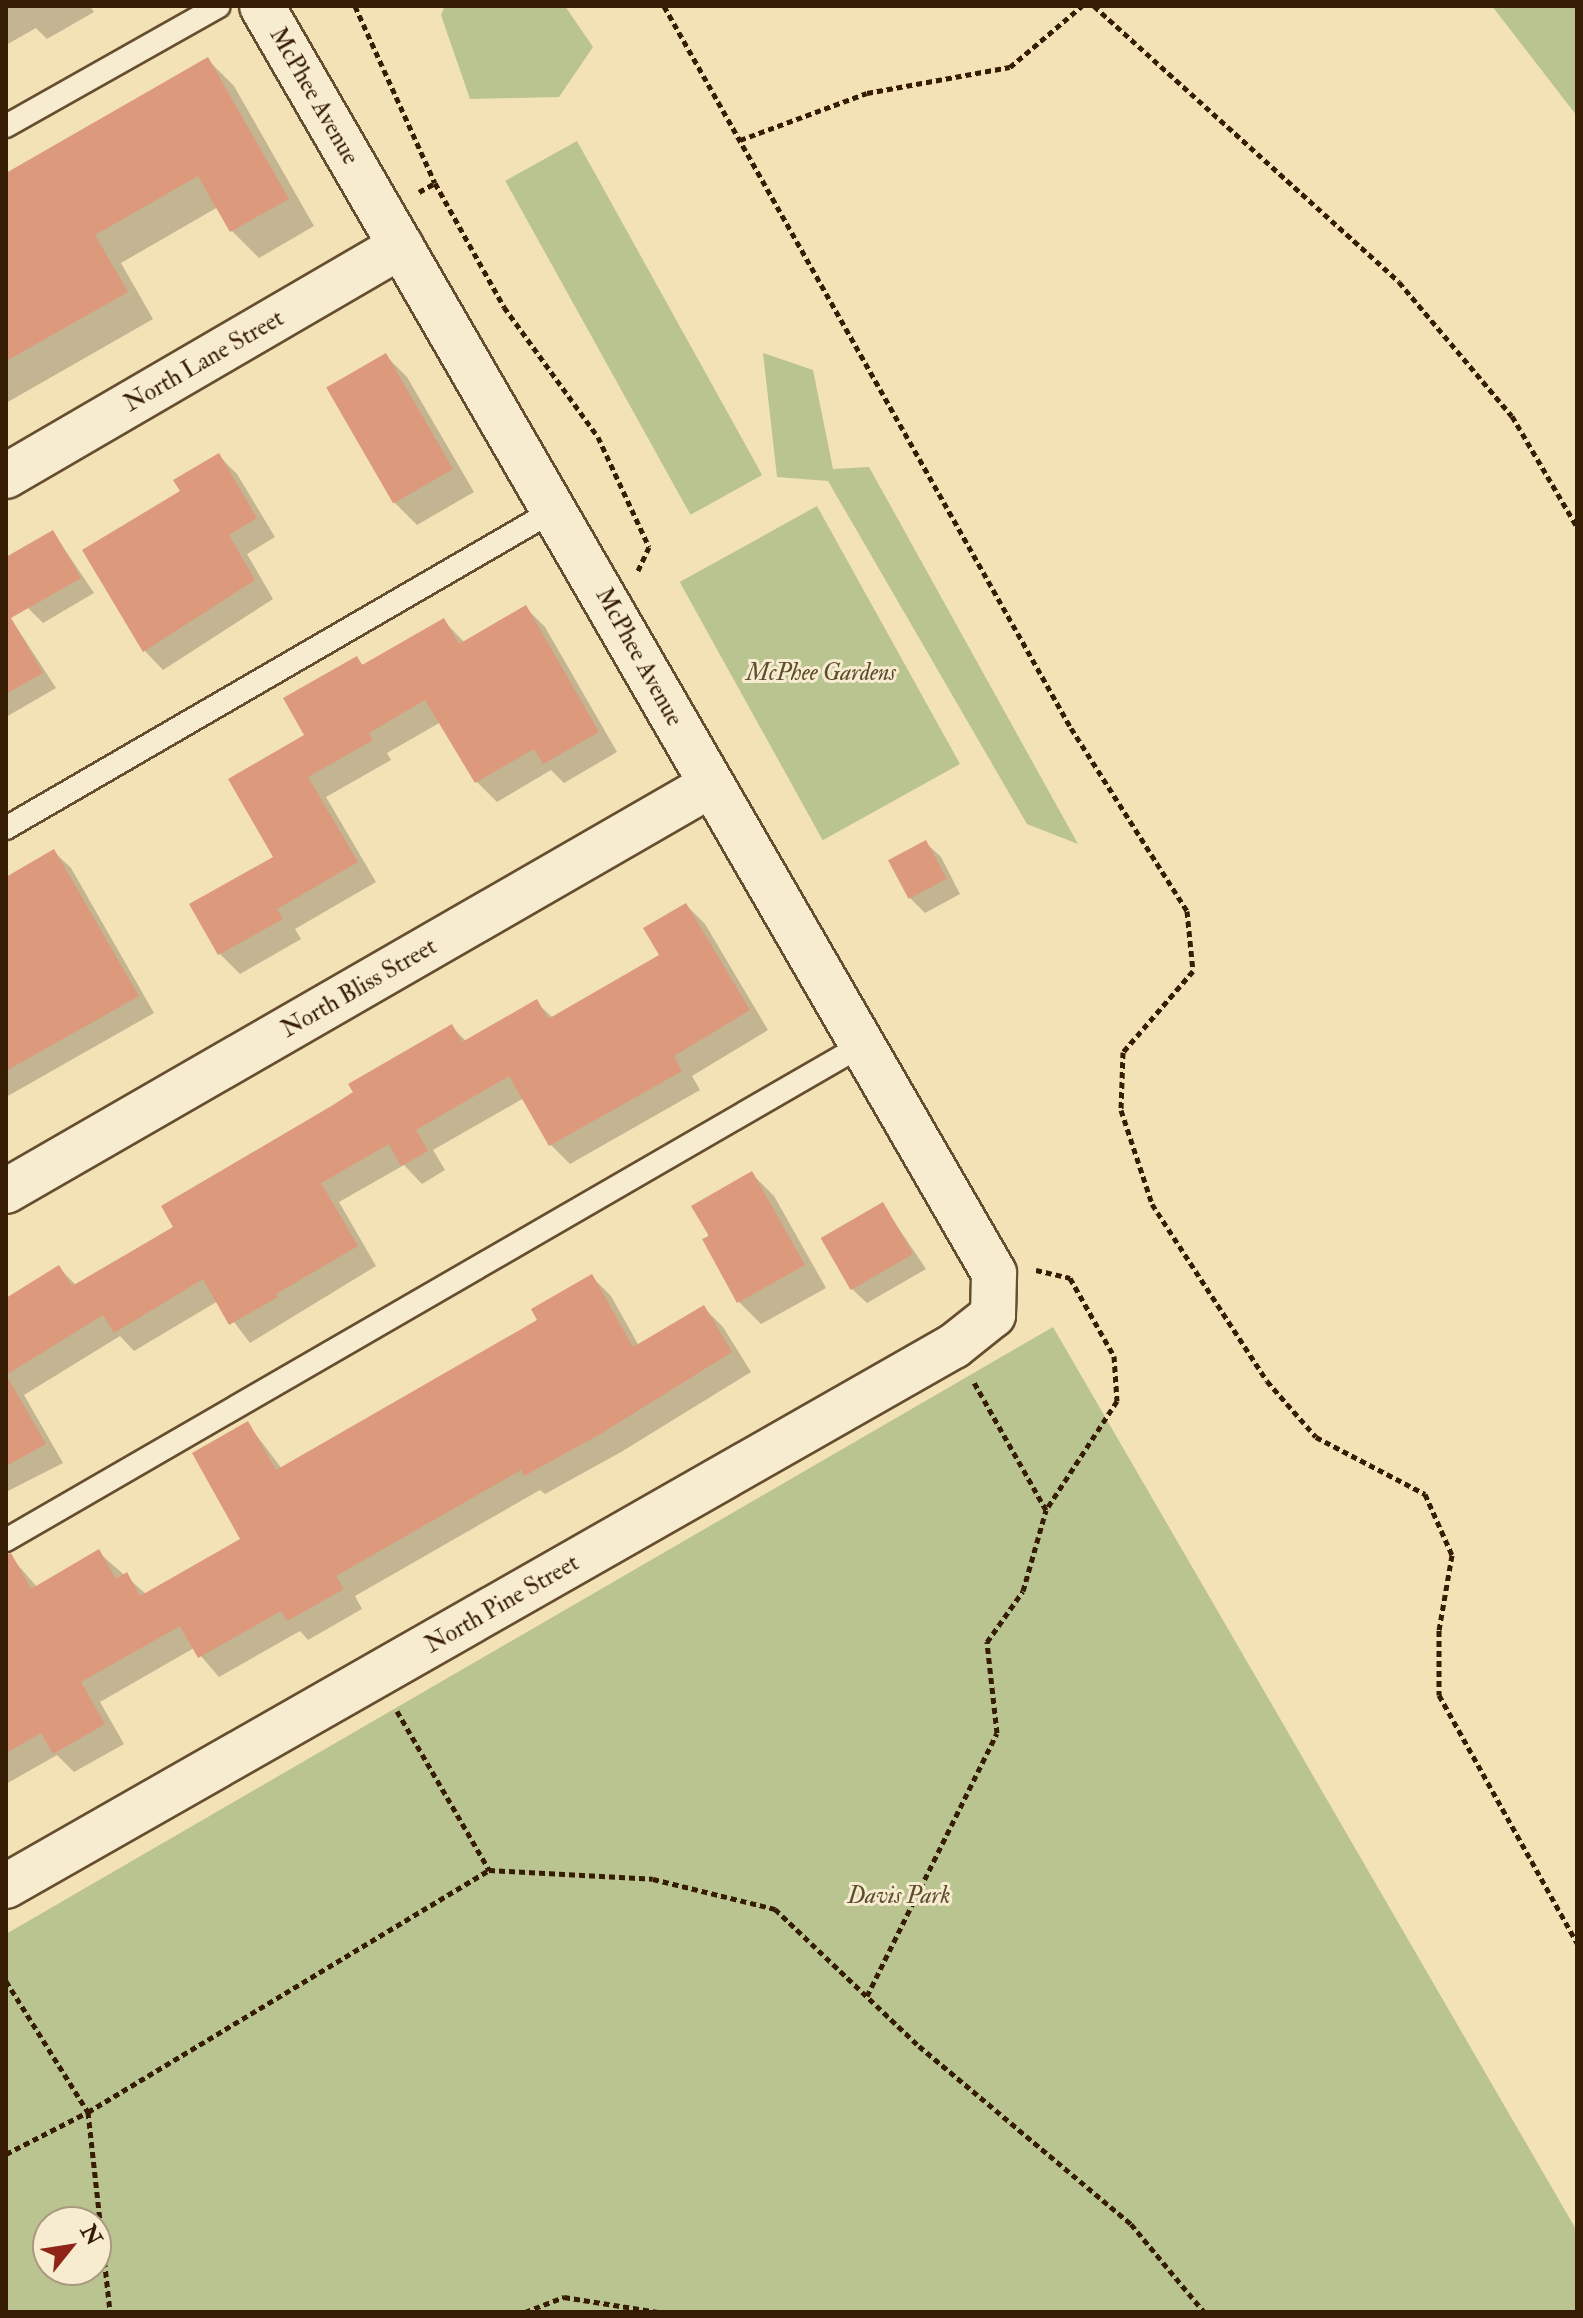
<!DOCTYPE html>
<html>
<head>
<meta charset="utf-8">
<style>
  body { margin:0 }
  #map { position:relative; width:1583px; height:2318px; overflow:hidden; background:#f4e2b7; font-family:"IM FELL Double Pica",serif }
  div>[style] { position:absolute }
  .green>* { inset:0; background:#b9c490; transform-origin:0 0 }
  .shadow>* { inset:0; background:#0003 }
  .building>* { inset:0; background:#dd997b; transform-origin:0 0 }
  .path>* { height:5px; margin-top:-2.5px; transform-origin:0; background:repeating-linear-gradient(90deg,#351c02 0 6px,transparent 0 10px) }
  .roads { filter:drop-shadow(2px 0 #654e2f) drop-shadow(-2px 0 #654e2f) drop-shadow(0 2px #654e2f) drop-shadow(0 -2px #654e2f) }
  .service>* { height:22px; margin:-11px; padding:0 11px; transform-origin:11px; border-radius:11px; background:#f8ecd0 }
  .minor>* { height:44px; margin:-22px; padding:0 22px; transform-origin:22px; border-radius:22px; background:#f8ecd0 }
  span { translate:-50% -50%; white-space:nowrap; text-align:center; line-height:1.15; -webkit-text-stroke:6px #f8ecd0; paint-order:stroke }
  .street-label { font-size:24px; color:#351c02 }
  .park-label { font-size:24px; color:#5d4e2d; font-style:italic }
  .frame { position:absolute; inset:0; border:8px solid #351c02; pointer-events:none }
  .north { position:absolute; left:32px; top:2206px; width:80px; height:80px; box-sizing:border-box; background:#f8ecd0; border:2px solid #aa997e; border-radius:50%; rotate:60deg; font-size:22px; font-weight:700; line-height:32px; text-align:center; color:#351c02 }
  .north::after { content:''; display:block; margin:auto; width:28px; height:36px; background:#8f2418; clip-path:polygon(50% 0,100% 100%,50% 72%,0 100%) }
</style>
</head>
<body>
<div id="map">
  <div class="green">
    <div style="clip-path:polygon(445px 6px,565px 6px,593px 47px,559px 97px,470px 99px,441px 15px)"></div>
    <div style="clip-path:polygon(1492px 6px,1577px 6px,1577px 116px)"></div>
    <div style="left:577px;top:141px;width:382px;height:82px;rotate:61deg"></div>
    <div style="clip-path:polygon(763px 353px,813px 370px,833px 469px,869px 467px,1078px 844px,1027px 824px,828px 481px,777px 477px)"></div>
    <div style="left:817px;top:506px;width:295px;height:157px;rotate:61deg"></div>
    <div style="clip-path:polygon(evenodd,1053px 1327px,1577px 2231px,1577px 2312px,6px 2312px,6px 1934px,1053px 1327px,96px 2222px,96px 2270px,48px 2270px,48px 2222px,96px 2222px)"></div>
  </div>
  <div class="shadow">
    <div style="clip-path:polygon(6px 6px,90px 6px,94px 12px,47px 39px,36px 28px,6px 45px)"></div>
    <div style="clip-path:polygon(208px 60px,234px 86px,314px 226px,259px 258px,232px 231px,218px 207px,121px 263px,153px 319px,6px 403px,6px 175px)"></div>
    <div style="clip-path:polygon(385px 355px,407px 377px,474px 492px,417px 525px,395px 503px)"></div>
    <div style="clip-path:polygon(219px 456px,237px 474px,275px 537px,247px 554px,273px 599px,163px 670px,145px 651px,182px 491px)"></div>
    <div style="clip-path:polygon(53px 532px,94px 593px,43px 623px,28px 608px,6px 570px,6px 559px)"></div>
    <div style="clip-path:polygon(526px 608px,545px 627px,617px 752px,564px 783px,551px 770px,497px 802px,477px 782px,441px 722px,387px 753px,391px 760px,326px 797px,376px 882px,295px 929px,301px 939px,240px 974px,220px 954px,276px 857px,307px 736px,356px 658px,364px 666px,443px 620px,465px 643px)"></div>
    <div style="clip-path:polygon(6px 611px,56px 688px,6px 717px)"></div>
    <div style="clip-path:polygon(926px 843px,941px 857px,960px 894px,925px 913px,910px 898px)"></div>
    <div style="clip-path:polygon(54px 852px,71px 868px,154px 1013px,6px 1097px,6px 879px)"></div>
    <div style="clip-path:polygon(686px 905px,705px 924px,768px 1030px,692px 1076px,700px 1090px,570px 1164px,551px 1145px,524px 1098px,433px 1150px,445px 1170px,422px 1184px,404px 1165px,339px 1202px,376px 1266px,250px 1343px,218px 1301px,134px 1351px,120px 1336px,24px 1395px,63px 1463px,6px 1492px,6px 1300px,59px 1268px,76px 1285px,176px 1228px,334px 1107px,452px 1027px,467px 1042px,536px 1002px,553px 1018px,662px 956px)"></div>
    <div style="clip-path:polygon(752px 1174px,774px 1196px,826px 1288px,761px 1324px,739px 1302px,705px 1240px)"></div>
    <div style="clip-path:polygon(883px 1205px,926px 1269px,867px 1303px,852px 1289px)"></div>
    <div style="clip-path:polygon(591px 1276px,611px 1296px,639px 1346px,703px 1307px,723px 1327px,751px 1372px,621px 1452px,545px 1494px,540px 1490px,355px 1596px,362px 1609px,308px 1640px,300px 1631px,219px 1677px,194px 1648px,100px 1702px,124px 1744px,74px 1772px,57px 1755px,6px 1784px,6px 1560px,11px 1557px,37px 1587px,98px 1552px,146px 1594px,243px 1539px,248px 1424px,282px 1469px,540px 1320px)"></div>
  </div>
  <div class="building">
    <div style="clip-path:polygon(208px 57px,289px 199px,230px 232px,198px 176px,95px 235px,128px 292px,6px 361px,6px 173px)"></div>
    <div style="left:386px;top:353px;width:134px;height:69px;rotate:60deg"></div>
    <div style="clip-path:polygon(219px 453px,257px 518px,229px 535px,255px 580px,143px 652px,82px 550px,180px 491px,173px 480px)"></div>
    <div style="clip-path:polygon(53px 530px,81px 578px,11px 618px,43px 673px,6px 694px,6px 557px)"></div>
    <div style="clip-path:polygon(526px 605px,599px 732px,543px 764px,534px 749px,475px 783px,425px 700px,369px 733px,373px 740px,308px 777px,358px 862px,277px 909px,283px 919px,218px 955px,189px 904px,273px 857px,228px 779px,304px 735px,283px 698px,357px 656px,362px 665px,444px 618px,459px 644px)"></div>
    <div style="left:926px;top:840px;width:44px;height:43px;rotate:62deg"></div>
    <div style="clip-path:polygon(54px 849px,139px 996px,6px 1071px,6px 877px)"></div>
    <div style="clip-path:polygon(686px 903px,750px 1010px,674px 1056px,682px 1071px,549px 1146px,509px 1076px,416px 1130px,428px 1151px,401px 1166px,389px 1144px,321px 1183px,358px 1246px,276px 1294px,278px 1297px,229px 1325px,203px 1279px,114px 1333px,103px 1315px,6px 1375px,6px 1298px,59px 1265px,72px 1286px,173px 1227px,161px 1206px,333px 1105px,353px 1092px,348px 1084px,452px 1024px,462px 1042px,537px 999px,548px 1019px,659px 955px,643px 928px)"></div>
    <div style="clip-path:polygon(752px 1171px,805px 1265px,737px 1303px,702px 1239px,709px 1236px,691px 1206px)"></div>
    <div style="left:883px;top:1202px;width:60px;height:72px;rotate:60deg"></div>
    <div style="clip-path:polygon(592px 1274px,633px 1347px,704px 1305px,732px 1352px,602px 1433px,524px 1476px,521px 1470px,336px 1576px,344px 1589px,287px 1621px,281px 1611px,198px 1658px,180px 1626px,81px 1682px,105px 1724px,53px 1754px,41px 1733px,6px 1753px,6px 1554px,11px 1553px,31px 1589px,99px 1549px,116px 1579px,127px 1572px,140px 1596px,240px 1539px,192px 1453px,248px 1421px,276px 1470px,537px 1320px,531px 1309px)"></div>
    <div style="clip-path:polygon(6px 1375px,46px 1444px,6px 1466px)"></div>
  </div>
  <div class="path">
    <div style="left:355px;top:6px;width:194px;rotate:65.7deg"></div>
    <div style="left:435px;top:183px;width:142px;rotate:60.9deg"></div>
    <div style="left:504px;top:307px;width:160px;rotate:54.1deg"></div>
    <div style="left:598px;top:437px;width:121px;rotate:65.1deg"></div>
    <div style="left:649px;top:547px;width:29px;rotate:115deg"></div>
    <div style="left:664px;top:6px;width:829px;rotate:60.59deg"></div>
    <div style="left:1071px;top:728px;width:217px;rotate:57.6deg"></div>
    <div style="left:1187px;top:911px;width:60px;rotate:84.3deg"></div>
    <div style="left:1193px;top:971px;width:107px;rotate:130.8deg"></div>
    <div style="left:1123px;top:1052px;width:58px;rotate:92deg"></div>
    <div style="left:1121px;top:1110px;width:99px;rotate:71.7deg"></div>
    <div style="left:1152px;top:1204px;width:211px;rotate:57deg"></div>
    <div style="left:1267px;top:1381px;width:74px;rotate:48.8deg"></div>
    <div style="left:1316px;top:1437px;width:123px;rotate:27.6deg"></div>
    <div style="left:1425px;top:1494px;width:67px;rotate:66.1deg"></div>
    <div style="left:1452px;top:1555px;width:76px;rotate:99.8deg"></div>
    <div style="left:1439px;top:1630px;width:65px;rotate:90deg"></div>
    <div style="left:1439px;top:1695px;width:284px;rotate:60.9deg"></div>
    <div style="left:1094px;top:6px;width:411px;rotate:42.1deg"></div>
    <div style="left:1399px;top:282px;width:175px;rotate:49.9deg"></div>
    <div style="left:1512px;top:416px;width:129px;rotate:59.6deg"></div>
    <div style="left:740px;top:140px;width:135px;rotate:-20.3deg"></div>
    <div style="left:867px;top:93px;width:145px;rotate:-10.3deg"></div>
    <div style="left:1010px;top:67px;width:94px;rotate:-40.3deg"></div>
    <div style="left:419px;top:192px;width:18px;rotate:-29deg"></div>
    <div style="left:1036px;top:1270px;width:35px;rotate:13deg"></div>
    <div style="left:1070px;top:1278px;width:90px;rotate:60.6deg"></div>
    <div style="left:1114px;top:1356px;width:45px;rotate:86.2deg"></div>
    <div style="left:1117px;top:1401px;width:130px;rotate:123.1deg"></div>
    <div style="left:397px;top:1711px;width:184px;rotate:59.9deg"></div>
    <div style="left:6px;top:1981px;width:155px;rotate:58deg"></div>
    <div style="left:88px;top:2112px;width:201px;rotate:83.7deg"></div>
    <div style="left:867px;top:1996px;width:293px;rotate:-63.7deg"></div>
    <div style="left:997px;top:1733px;width:92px;rotate:-96.3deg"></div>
    <div style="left:987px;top:1642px;width:62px;rotate:-54.8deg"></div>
    <div style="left:1023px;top:1591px;width:84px;rotate:-74.1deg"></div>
    <div style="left:1046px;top:1510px;width:147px;rotate:-119.4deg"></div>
    <div style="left:6px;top:2154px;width:92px;rotate:-27.1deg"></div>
    <div style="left:88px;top:2112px;width:468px;rotate:-31.1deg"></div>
    <div style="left:489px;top:1870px;width:164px;rotate:3.1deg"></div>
    <div style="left:653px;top:1879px;width:126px;rotate:13.8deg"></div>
    <div style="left:775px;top:1909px;width:199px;rotate:43.6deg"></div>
    <div style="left:919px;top:2046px;width:277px;rotate:40deg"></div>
    <div style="left:1131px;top:2224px;width:114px;rotate:50.3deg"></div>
    <div style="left:525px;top:2312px;width:42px;rotate:-21deg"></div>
    <div style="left:564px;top:2297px;width:95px;rotate:9.1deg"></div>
  </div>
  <div class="roads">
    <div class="service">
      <div style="left:6px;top:126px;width:244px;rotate:-29.4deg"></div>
      <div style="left:6px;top:828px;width:636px;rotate:-30.11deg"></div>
      <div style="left:6px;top:1540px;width:989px;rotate:-30.04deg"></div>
    </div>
    <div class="minor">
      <div style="left:6px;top:476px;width:457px;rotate:-30.2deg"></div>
      <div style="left:6px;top:1191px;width:814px;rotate:-29.94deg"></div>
      <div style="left:6px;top:1886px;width:1091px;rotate:-29.67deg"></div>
      <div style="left:954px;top:1346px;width:50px;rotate:-38.5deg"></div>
      <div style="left:993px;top:1315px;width:42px;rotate:-88.6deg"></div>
      <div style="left:994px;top:1273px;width:1463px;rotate:-120.02deg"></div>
    </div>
  </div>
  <div class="street-label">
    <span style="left:314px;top:96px;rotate:60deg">McPhee Avenue</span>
    <span style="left:204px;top:361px;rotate:-30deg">North Lane Street</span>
    <span style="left:639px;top:657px;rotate:61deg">McPhee Avenue</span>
    <span style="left:359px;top:988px;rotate:-30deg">North Bliss Street</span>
    <span style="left:502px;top:1604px;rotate:-30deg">North Pine Street</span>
  </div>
  <div class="park-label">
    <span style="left:821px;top:673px">McPhee Gardens</span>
    <span style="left:899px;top:1896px">Davis Park</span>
  </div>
  <div class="frame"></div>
  <div class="north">N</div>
</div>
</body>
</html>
